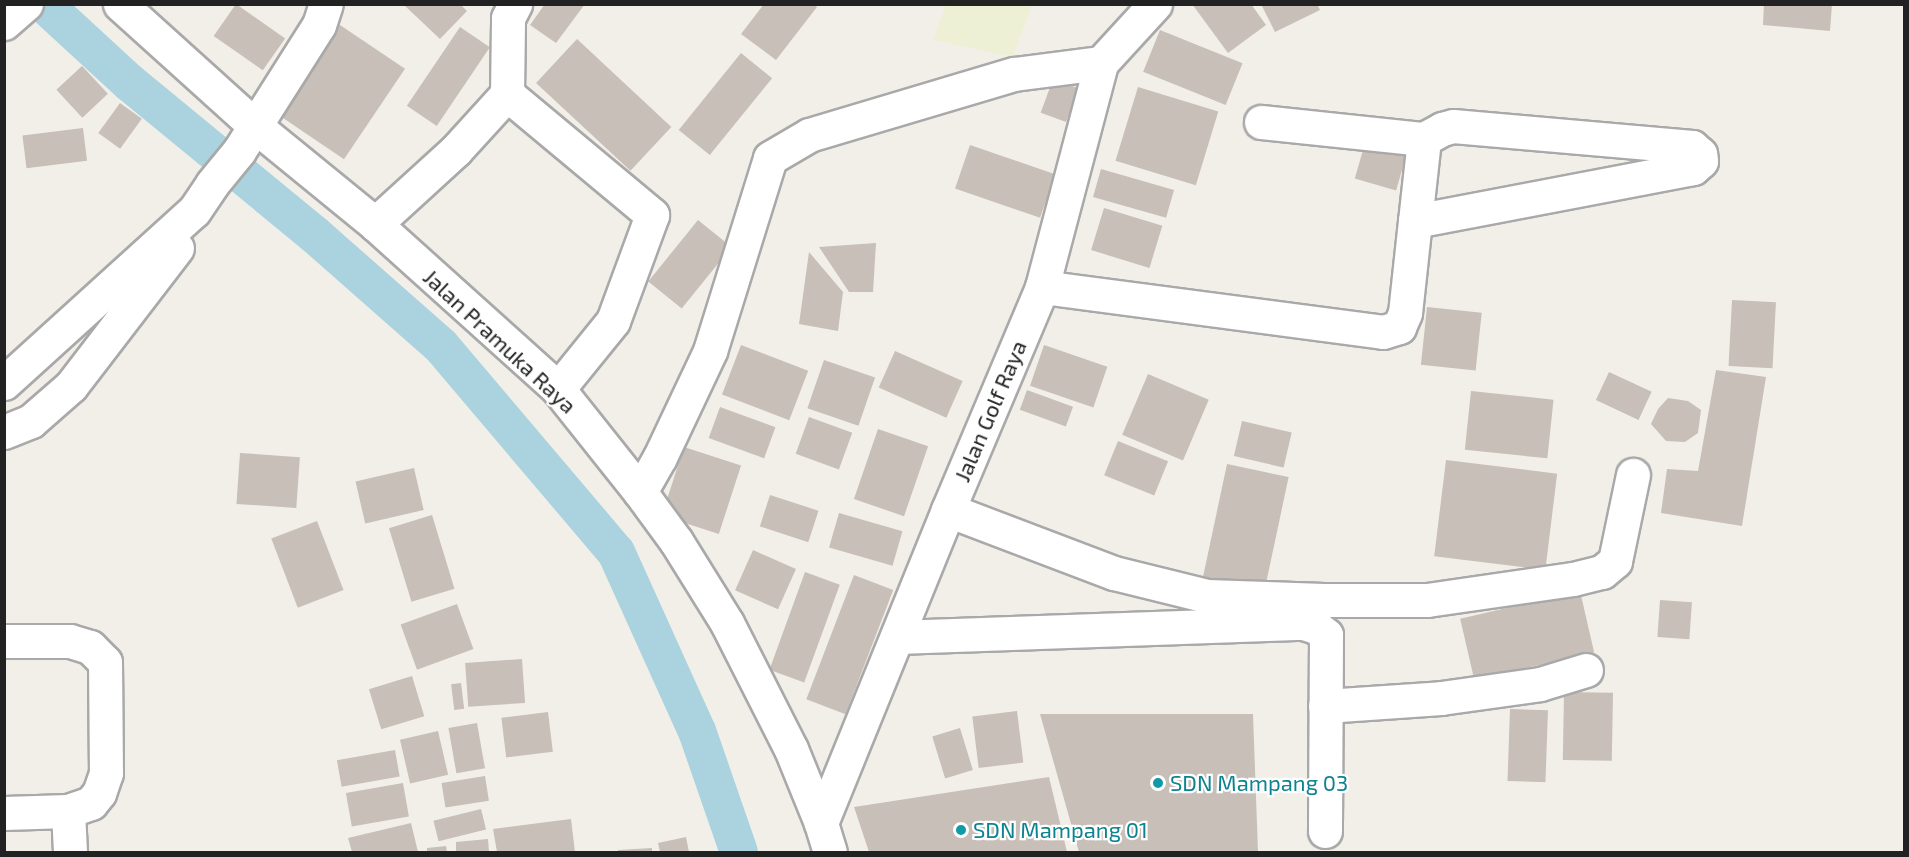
<!DOCTYPE html>
<html>
<head>
<meta charset="utf-8">
<style>
  body { margin:0 }
  #map { position:relative; width:1909px; height:857px; overflow:hidden; background:#f2efe9; font-family:"Exo 2",sans-serif }
  div>[style] { position:absolute }
  .farmland>* { inset:0; background:#eef0d5 }
  .canal>* { height:38px; margin:-19px; padding:0 19px; transform-origin:19px; border-radius:19px; background:#aad3df }
  .building>* { inset:0; background:#c7bfb8; transform-origin:0 0 }
  .roads { filter:drop-shadow(2px 0 #a9a9a9) drop-shadow(-2px 0 #a9a9a9) drop-shadow(0 2px #a9a9a9) drop-shadow(0 -2px #a9a9a9) }
  .minor>* { height:33px; margin:-16.5px; padding:0 16.5px; transform-origin:16.5px; border-radius:16.5px; background:#fff }
  .dots>* { width:16px; height:16px; translate:-50% -50%; box-sizing:border-box; border:3px solid #fff; border-radius:50% }
  span { translate:-50% -50%; white-space:nowrap; text-align:center; line-height:1.15; -webkit-text-stroke:4.5px #fff; paint-order:stroke }
  .street-label { font-size:22px; color:#222 }
  .culture-label { font-size:22px; color:#0d838f }
  .left { translate:0 -50%; text-align:left }
  .frame { position:absolute; inset:0; border:6px solid #222; pointer-events:none }
</style>
</head>
<body>
<div id="map">
  <div class="farmland">
    <div style="clip-path:polygon(946px 5px,946px 4px,1032px 5px,1013px 57px,933px 40px)"></div>
  </div>
  <div class="canal">
    <div style="left:44px;top:4px;width:117px;rotate:42.6deg"></div>
    <div style="left:130px;top:83px;width:239px;rotate:39.4deg"></div>
    <div style="left:315px;top:235px;width:168px;rotate:41.4deg"></div>
    <div style="left:441px;top:346px;width:270px;rotate:49.7deg"></div>
    <div style="left:616px;top:552px;width:196px;rotate:65.7deg"></div>
    <div style="left:697px;top:731px;width:128px;rotate:70.9deg"></div>
  </div>
  <div class="building">
    <div style="left:236px;top:4px;width:60px;height:39px;rotate:35deg"></div>
    <div style="clip-path:polygon(403px 4px,460px 4px,467px 11px,440px 39px)"></div>
    <div style="clip-path:polygon(545px 4px,585px 4px,556px 43px,530px 25px)"></div>
    <div style="clip-path:polygon(764px 4px,814px 4px,817px 7px,776px 60px,741px 34px)"></div>
    <div style="clip-path:polygon(1192px 4px,1251px 4px,1266px 25px,1228px 53px)"></div>
    <div style="clip-path:polygon(1261px 4px,1317px 4px,1320px 10px,1275px 32px)"></div>
    <div style="clip-path:polygon(1764px 4px,1832px 4px,1830px 31px,1763px 25px)"></div>
    <div style="left:337px;top:23px;width:82px;height:109px;rotate:34deg"></div>
    <div style="left:460px;top:27px;width:36px;height:95px;rotate:34deg"></div>
    <div style="left:1160px;top:30px;width:89px;height:45px;rotate:22deg"></div>
    <div style="left:577px;top:39px;width:129px;height:60px;rotate:43deg"></div>
    <div style="left:741px;top:53px;width:40px;height:99px;rotate:39deg"></div>
    <div style="left:82px;top:66px;width:38px;height:35px;rotate:47deg"></div>
    <div style="left:1053px;top:79px;width:27px;height:36px;rotate:20deg"></div>
    <div style="left:1138px;top:87px;width:84px;height:77px;rotate:17deg"></div>
    <div style="left:120px;top:103px;width:27px;height:37px;rotate:36deg"></div>
    <div style="left:83px;top:128px;width:33px;height:61px;rotate:83deg"></div>
    <div style="left:1365px;top:143px;width:43px;height:37px;rotate:16deg"></div>
    <div style="left:970px;top:145px;width:90px;height:46px;rotate:19deg"></div>
    <div style="left:1101px;top:169px;width:76px;height:29px;rotate:16deg"></div>
    <div style="left:1104px;top:208px;width:61px;height:44px;rotate:17deg"></div>
    <div style="left:698px;top:220px;width:43px;height:79px;rotate:39deg"></div>
    <div style="clip-path:polygon(876px 243px,873px 292px,849px 292px,819px 247px)"></div>
    <div style="clip-path:polygon(809px 252px,843px 292px,838px 331px,799px 324px)"></div>
    <div style="left:1732px;top:300px;width:44px;height:66px;rotate:3deg"></div>
    <div style="left:1427px;top:307px;width:55px;height:58px;rotate:6deg"></div>
    <div style="left:741px;top:345px;width:72px;height:53px;rotate:21deg"></div>
    <div style="left:1044px;top:345px;width:67px;height:43px;rotate:19deg"></div>
    <div style="left:895px;top:351px;width:74px;height:40px;rotate:24deg"></div>
    <div style="left:824px;top:360px;width:54px;height:51px;rotate:19deg"></div>
    <div style="clip-path:polygon(1716px 370px,1766px 377px,1742px 526px,1661px 513px,1667px 469px,1698px 471px)"></div>
    <div style="left:1609px;top:372px;width:47px;height:31px;rotate:25deg"></div>
    <div style="left:1148px;top:374px;width:66px;height:66px;rotate:23deg"></div>
    <div style="left:1027px;top:390px;width:49px;height:21px;rotate:20deg"></div>
    <div style="left:1471px;top:391px;width:83px;height:59px;rotate:6deg"></div>
    <div style="clip-path:polygon(1668px 398px,1688px 401px,1701px 410px,1698px 433px,1685px 442px,1666px 441px,1651px 424px,1658px 409px)"></div>
    <div style="left:720px;top:407px;width:59px;height:33px;rotate:20deg"></div>
    <div style="left:809px;top:417px;width:46px;height:39px;rotate:20deg"></div>
    <div style="left:1242px;top:421px;width:51px;height:36px;rotate:13deg"></div>
    <div style="left:878px;top:429px;width:53px;height:74px;rotate:19deg"></div>
    <div style="left:1118px;top:441px;width:54px;height:37px;rotate:22deg"></div>
    <div style="left:684px;top:447px;width:60px;height:72px;rotate:18deg"></div>
    <div style="left:240px;top:453px;width:60px;height:51px;rotate:4deg"></div>
    <div style="left:1446px;top:460px;width:112px;height:97px;rotate:7deg"></div>
    <div style="left:1227px;top:464px;width:63px;height:116px;rotate:12deg"></div>
    <div style="left:414px;top:468px;width:43px;height:60px;rotate:77deg"></div>
    <div style="left:770px;top:495px;width:51px;height:33px;rotate:18deg"></div>
    <div style="left:839px;top:513px;width:66px;height:36px;rotate:16deg"></div>
    <div style="left:432px;top:515px;width:77px;height:45px;rotate:73deg"></div>
    <div style="left:317px;top:521px;width:74px;height:49px;rotate:69deg"></div>
    <div style="left:753px;top:550px;width:47px;height:44px;rotate:24deg"></div>
    <div style="left:805px;top:572px;width:37px;height:104px;rotate:20deg"></div>
    <div style="left:854px;top:575px;width:42px;height:133px;rotate:21deg"></div>
    <div style="left:1580px;top:591px;width:63px;height:123px;rotate:77deg"></div>
    <div style="left:1660px;top:600px;width:32px;height:37px;rotate:4deg"></div>
    <div style="left:457px;top:604px;width:48px;height:60px;rotate:70deg"></div>
    <div style="left:522px;top:659px;width:44px;height:57px;rotate:86deg"></div>
    <div style="left:412px;top:676px;width:42px;height:45px;rotate:73deg"></div>
    <div style="left:461px;top:683px;width:26px;height:10px;rotate:83deg"></div>
    <div style="left:1564px;top:692px;width:49px;height:68px;rotate:1deg"></div>
    <div style="left:1510px;top:709px;width:38px;height:72px;rotate:2deg"></div>
    <div style="left:1017px;top:711px;width:52px;height:45px;rotate:83deg"></div>
    <div style="left:548px;top:712px;width:40px;height:47px;rotate:83deg"></div>
    <div style="clip-path:polygon(1040px 714px,1253px 714px,1258px 852px,1079px 852px)"></div>
    <div style="left:477px;top:723px;width:46px;height:29px;rotate:80deg"></div>
    <div style="left:960px;top:728px;width:44px;height:29px;rotate:73deg"></div>
    <div style="left:438px;top:731px;width:45px;height:39px;rotate:77deg"></div>
    <div style="left:395px;top:750px;width:27px;height:59px;rotate:80deg"></div>
    <div style="left:485px;top:776px;width:25px;height:44px;rotate:81deg"></div>
    <div style="clip-path:polygon(1049px 777px,1067px 852px,869px 852px,854px 807px)"></div>
    <div style="left:403px;top:783px;width:34px;height:58px;rotate:80deg"></div>
    <div style="left:481px;top:809px;width:21px;height:49px;rotate:76deg"></div>
    <div style="clip-path:polygon(571px 819px,575px 852px,497px 852px,493px 829px)"></div>
    <div style="clip-path:polygon(411px 823px,418px 852px,352px 852px,348px 838px)"></div>
    <div style="clip-path:polygon(686px 837px,689px 852px,660px 852px,658px 843px)"></div>
    <div style="clip-path:polygon(488px 839px,489px 852px,456px 852px,456px 842px)"></div>
    <div style="clip-path:polygon(446px 846px,447px 852px,427px 852px,427px 848px)"></div>
    <div style="clip-path:polygon(652px 848px,652px 852px,618px 852px,618px 850px)"></div>
  </div>
  <div class="roads">
    <div class="minor">
      <div style="left:120px;top:4px;width:182px;rotate:42.1deg"></div>
      <div style="left:255px;top:126px;width:155px;rotate:39.2deg"></div>
      <div style="left:375px;top:224px;width:246px;rotate:42deg"></div>
      <div style="left:558px;top:389px;width:132px;rotate:51.5deg"></div>
      <div style="left:640px;top:492px;width:61px;rotate:53.7deg"></div>
      <div style="left:676px;top:541px;width:97px;rotate:58.1deg"></div>
      <div style="left:727px;top:623px;width:141px;rotate:63.1deg"></div>
      <div style="left:791px;top:749px;width:80px;rotate:67.9deg"></div>
      <div style="left:821px;top:823px;width:30px;rotate:73deg"></div>
      <div style="left:4px;top:23px;width:29px;rotate:-41deg"></div>
      <div style="left:507px;top:94px;width:76px;rotate:-89.2deg"></div>
      <div style="left:508px;top:18px;width:16px;rotate:-63deg"></div>
      <div style="left:1261px;top:122px;width:164px;rotate:6deg"></div>
      <div style="left:375px;top:224px;width:110px;rotate:-42.4deg"></div>
      <div style="left:456px;top:150px;width:76px;rotate:-47.7deg"></div>
      <div style="left:507px;top:94px;width:189px;rotate:39.8deg"></div>
      <div style="left:652px;top:215px;width:113px;rotate:110.2deg"></div>
      <div style="left:613px;top:321px;width:87px;rotate:129deg"></div>
      <div style="left:1042px;top:287px;width:344px;rotate:7.5deg"></div>
      <div style="left:1383px;top:332px;width:17px;rotate:-17deg"></div>
      <div style="left:1399px;top:327px;width:15px;rotate:-67deg"></div>
      <div style="left:1405px;top:313px;width:93px;rotate:-83.8deg"></div>
      <div style="left:1415px;top:221px;width:82px;rotate:-83.7deg"></div>
      <div style="left:1424px;top:139px;width:21px;rotate:-29deg"></div>
      <div style="left:1442px;top:129px;width:11px;rotate:-15deg"></div>
      <div style="left:1453px;top:126px;width:240px;rotate:5deg"></div>
      <div style="left:1692px;top:147px;width:11px;rotate:41deg"></div>
      <div style="left:1700px;top:154px;width:7px;rotate:82deg"></div>
      <div style="left:1701px;top:161px;width:11px;rotate:139deg"></div>
      <div style="left:1693px;top:168px;width:283px;rotate:169.2deg"></div>
      <div style="left:4px;top:383px;width:256px;rotate:-42.2deg"></div>
      <div style="left:194px;top:211px;width:32px;rotate:-56deg"></div>
      <div style="left:212px;top:184px;width:43px;rotate:-50.7deg"></div>
      <div style="left:239px;top:151px;width:149px;rotate:-57.6deg"></div>
      <div style="left:319px;top:25px;width:22px;rotate:-72deg"></div>
      <div style="left:4px;top:432px;width:29px;rotate:-22deg"></div>
      <div style="left:31px;top:421px;width:53px;rotate:-41.2deg"></div>
      <div style="left:71px;top:386px;width:174px;rotate:-52.5deg"></div>
      <div style="left:640px;top:492px;width:40px;rotate:-60.3deg"></div>
      <div style="left:660px;top:457px;width:117px;rotate:-64.7deg"></div>
      <div style="left:710px;top:351px;width:202px;rotate:-72.7deg"></div>
      <div style="left:770px;top:158px;width:45px;rotate:-30.5deg"></div>
      <div style="left:809px;top:135px;width:214px;rotate:-16.6deg"></div>
      <div style="left:1014px;top:74px;width:88px;rotate:-7.2deg"></div>
      <div style="left:948px;top:510px;width:178px;rotate:20.8deg"></div>
      <div style="left:1114px;top:573px;width:96px;rotate:13.9deg"></div>
      <div style="left:1207px;top:596px;width:117px;rotate:2deg"></div>
      <div style="left:1324px;top:600px;width:103px"></div>
      <div style="left:1427px;top:600px;width:148px;rotate:-8.2deg"></div>
      <div style="left:1573px;top:579px;width:30px;rotate:-14deg"></div>
      <div style="left:1602px;top:572px;width:17px;rotate:-40deg"></div>
      <div style="left:1615px;top:561px;width:88px;rotate:-78.2deg"></div>
      <div style="left:897px;top:637px;width:406px;rotate:-2deg"></div>
      <div style="left:1303px;top:623px;width:14px;rotate:17deg"></div>
      <div style="left:1316px;top:627px;width:13px;rotate:39deg"></div>
      <div style="left:1326px;top:635px;width:196px;rotate:90.3deg"></div>
      <div style="left:4px;top:641px;width:66px"></div>
      <div style="left:70px;top:641px;width:21px;rotate:17deg"></div>
      <div style="left:90px;top:647px;width:21px;rotate:45deg"></div>
      <div style="left:105px;top:662px;width:111px;rotate:89.5deg"></div>
      <div style="left:106px;top:773px;width:21px;rotate:109deg"></div>
      <div style="left:99px;top:793px;width:13px;rotate:129deg"></div>
      <div style="left:91px;top:803px;width:24px;rotate:161deg"></div>
      <div style="left:68px;top:811px;width:64px;rotate:178.2deg"></div>
      <div style="left:1325px;top:706px;width:116px;rotate:-3.9deg"></div>
      <div style="left:1441px;top:698px;width:100px;rotate:-8deg"></div>
      <div style="left:1540px;top:684px;width:48px;rotate:-16.9deg"></div>
      <div style="left:68px;top:811px;width:41px;rotate:87.2deg"></div>
      <div style="left:821px;top:823px;width:338px;rotate:-67.9deg"></div>
      <div style="left:948px;top:510px;width:242px;rotate:-67.1deg"></div>
      <div style="left:1042px;top:287px;width:232px;rotate:-75.2deg"></div>
      <div style="left:1101px;top:63px;width:80px;rotate:-47.5deg"></div>
    </div>
  </div>
  <div class="dots">
    <div style="left:1158px;top:783px;background:#0f9aa8"></div>
    <div style="left:961px;top:830px;background:#0f9aa8"></div>
  </div>
  <div class="street-label">
    <span style="left:500px;top:341px;rotate:43deg">Jalan Pramuka Raya</span>
    <span style="left:990px;top:411px;rotate:-67deg">Jalan Golf Raya</span>
  </div>
  <div class="culture-label">
    <span class="left" style="left:1170px;top:783px">SDN Mampang 03</span>
    <span class="left" style="left:973px;top:830px">SDN Mampang 01</span>
  </div>
  <div class="frame"></div>
</div>
</body>
</html>
